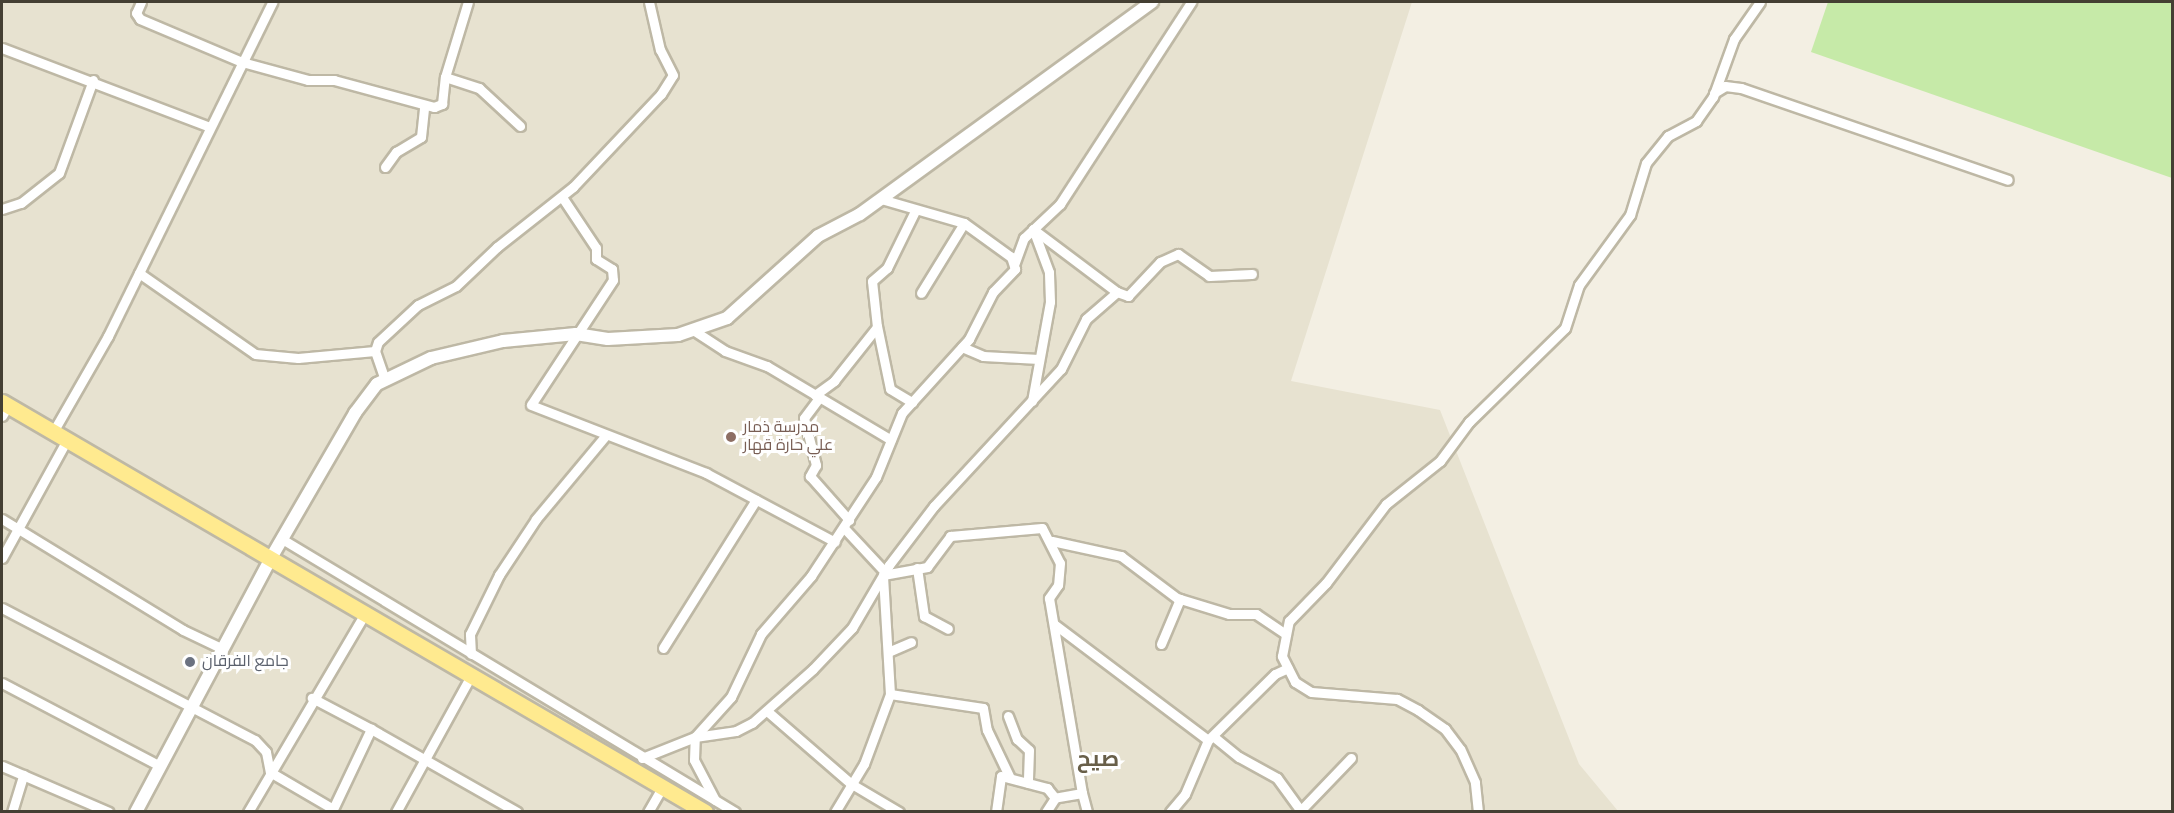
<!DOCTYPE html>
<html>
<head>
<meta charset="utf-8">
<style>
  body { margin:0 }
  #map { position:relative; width:2174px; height:813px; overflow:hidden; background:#f3efe3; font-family:Overpass,Cairo,sans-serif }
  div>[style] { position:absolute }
  .residential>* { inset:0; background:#e7e2d0 }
  .green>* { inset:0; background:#c6eaa8 }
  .roads { filter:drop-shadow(2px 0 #beb8a5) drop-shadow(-2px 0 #beb8a5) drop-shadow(0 2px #beb8a5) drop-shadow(0 -2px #beb8a5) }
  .minor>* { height:9px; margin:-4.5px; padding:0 4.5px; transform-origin:4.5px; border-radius:4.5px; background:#fff }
  .tertiary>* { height:12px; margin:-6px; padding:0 6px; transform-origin:6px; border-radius:6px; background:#fff }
  .primary>* { height:15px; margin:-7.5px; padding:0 7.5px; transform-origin:7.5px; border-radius:7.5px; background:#ffea8f }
  .dots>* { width:16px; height:16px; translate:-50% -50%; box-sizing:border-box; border:3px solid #fff; border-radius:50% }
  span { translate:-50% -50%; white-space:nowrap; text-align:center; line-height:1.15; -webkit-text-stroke:6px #fff; paint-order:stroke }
  .education-label { font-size:16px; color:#785e54 }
  .left { translate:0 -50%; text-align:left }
  .worship-label { font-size:16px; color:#5b616d }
  .district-label { font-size:22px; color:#685f49; font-weight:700 }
  .frame { position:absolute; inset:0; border:3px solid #443f33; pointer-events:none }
</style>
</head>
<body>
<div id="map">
  <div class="residential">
    <div style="clip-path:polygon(2px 2px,1412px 2px,1291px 381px,1440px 410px,1579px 764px,1618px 811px,2px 812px)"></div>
  </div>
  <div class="green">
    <div style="clip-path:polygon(1828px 2px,2172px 2px,2172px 178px,1811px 52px)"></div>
  </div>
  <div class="roads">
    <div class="minor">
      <div style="left:141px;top:2px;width:12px;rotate:114deg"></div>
      <div style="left:136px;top:13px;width:7px;rotate:56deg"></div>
      <div style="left:140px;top:19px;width:111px;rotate:22.9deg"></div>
      <div style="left:242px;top:62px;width:68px;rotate:15.3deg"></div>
      <div style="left:308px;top:80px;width:26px"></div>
      <div style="left:334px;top:80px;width:104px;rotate:15.1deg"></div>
      <div style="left:434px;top:107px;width:9px;rotate:-21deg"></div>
      <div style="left:442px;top:104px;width:27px;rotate:-84deg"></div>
      <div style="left:445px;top:77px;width:78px;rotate:-73deg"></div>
      <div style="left:2px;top:48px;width:222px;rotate:20.8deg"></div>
      <div style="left:445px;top:77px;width:36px;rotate:18deg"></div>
      <div style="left:479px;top:88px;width:56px;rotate:42.8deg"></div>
      <div style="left:1714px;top:93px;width:13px;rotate:-32deg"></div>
      <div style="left:1725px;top:86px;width:16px;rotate:7deg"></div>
      <div style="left:1741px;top:88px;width:282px;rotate:19deg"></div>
      <div style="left:385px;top:167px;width:19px;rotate:-54deg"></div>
      <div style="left:396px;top:152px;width:29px;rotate:-31deg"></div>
      <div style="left:421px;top:137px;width:31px;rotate:-84deg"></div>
      <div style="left:562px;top:197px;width:61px;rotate:56.3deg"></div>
      <div style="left:596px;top:248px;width:11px;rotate:90deg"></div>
      <div style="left:596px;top:259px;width:19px;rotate:32deg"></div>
      <div style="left:612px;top:269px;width:11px;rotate:85deg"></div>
      <div style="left:613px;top:280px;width:149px;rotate:123.3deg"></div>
      <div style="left:531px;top:405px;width:188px;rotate:21.2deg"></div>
      <div style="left:706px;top:473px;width:146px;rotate:28.1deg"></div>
      <div style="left:881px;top:199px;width:86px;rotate:16.1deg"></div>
      <div style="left:964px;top:223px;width:82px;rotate:121.6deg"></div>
      <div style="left:2px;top:209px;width:20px;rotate:-18deg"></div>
      <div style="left:21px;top:203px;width:48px;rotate:-38.3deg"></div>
      <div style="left:59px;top:173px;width:99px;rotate:-69.9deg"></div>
      <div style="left:1033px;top:229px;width:105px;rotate:36.9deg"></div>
      <div style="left:1014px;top:265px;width:29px;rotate:-70deg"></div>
      <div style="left:1024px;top:238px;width:50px;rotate:-43.4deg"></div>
      <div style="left:1060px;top:204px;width:241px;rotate:-57deg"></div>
      <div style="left:139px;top:273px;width:141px;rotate:34.9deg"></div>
      <div style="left:255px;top:354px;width:43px;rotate:5.3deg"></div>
      <div style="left:298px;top:358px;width:77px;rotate:-5.2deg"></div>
      <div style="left:877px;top:326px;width:64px;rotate:78.3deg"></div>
      <div style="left:890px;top:389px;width:26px;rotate:31deg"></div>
      <div style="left:693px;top:330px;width:38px;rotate:33deg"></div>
      <div style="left:725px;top:351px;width:45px;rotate:19.7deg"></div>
      <div style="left:767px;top:366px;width:144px;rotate:30.8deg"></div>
      <div style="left:962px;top:347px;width:23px;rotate:23deg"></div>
      <div style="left:983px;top:356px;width:56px;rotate:3.1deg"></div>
      <div style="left:385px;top:380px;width:31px;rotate:-109deg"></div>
      <div style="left:375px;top:351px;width:9px;rotate:-72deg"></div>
      <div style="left:378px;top:342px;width:54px;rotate:-42.8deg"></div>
      <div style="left:418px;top:305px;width:42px;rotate:-26.6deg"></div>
      <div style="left:456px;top:286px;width:57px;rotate:-43.6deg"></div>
      <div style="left:497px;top:247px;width:97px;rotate:-38.3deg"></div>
      <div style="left:573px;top:187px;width:128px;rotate:-46.6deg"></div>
      <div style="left:661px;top:94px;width:22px;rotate:-58deg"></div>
      <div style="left:673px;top:75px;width:28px;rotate:-117deg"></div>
      <div style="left:660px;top:50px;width:49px;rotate:-102.9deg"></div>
      <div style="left:815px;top:395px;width:24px;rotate:-36deg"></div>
      <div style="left:834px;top:381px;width:69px;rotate:-51.5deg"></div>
      <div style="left:877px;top:327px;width:46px;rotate:-96.2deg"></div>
      <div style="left:872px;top:281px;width:20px;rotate:-41deg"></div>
      <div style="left:887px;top:268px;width:64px;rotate:-63.8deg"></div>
      <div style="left:819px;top:398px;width:25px;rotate:127deg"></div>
      <div style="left:804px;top:418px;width:49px;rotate:75.7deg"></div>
      <div style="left:816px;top:465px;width:13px;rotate:119deg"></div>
      <div style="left:810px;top:476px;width:59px;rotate:48.4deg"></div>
      <div style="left:1032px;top:401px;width:101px;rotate:-79.7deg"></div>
      <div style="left:1050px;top:302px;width:30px;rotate:-92deg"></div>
      <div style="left:1049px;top:272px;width:46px;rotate:-110.4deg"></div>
      <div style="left:2px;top:416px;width:12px;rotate:-59deg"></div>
      <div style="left:53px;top:432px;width:111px;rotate:-60.2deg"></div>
      <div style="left:108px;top:336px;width:372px;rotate:-63.8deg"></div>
      <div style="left:2px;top:519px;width:212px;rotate:31.5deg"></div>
      <div style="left:183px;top:630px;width:44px;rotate:25.4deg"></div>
      <div style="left:844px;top:528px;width:60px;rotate:47deg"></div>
      <div style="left:282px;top:539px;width:529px;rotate:31.08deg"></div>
      <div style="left:1052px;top:541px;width:71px;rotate:12.3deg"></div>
      <div style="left:1121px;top:556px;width:70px;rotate:36.9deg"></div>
      <div style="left:1177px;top:598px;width:54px;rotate:17.1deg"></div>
      <div style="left:1229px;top:614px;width:27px"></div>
      <div style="left:1256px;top:614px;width:36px;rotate:34deg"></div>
      <div style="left:2px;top:558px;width:135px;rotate:-61.2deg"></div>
      <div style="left:917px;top:568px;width:49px;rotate:81.7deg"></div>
      <div style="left:924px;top:616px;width:27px;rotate:28deg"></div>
      <div style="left:2px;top:608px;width:285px;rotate:27.6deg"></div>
      <div style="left:255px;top:740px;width:16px;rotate:47deg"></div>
      <div style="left:266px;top:752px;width:20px;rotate:79deg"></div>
      <div style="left:270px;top:772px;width:73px;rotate:30.4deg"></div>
      <div style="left:333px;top:809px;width:89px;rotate:-64.6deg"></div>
      <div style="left:371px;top:729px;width:67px;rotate:-152.3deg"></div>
      <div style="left:1054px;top:624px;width:193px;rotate:37deg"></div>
      <div style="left:1208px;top:740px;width:94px;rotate:-44.6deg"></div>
      <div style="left:1275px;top:674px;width:14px;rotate:-25deg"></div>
      <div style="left:1161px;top:644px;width:49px;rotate:-67.1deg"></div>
      <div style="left:663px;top:648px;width:175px;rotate:-57.9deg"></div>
      <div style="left:888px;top:652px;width:25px;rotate:-23deg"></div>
      <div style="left:471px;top:654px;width:20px;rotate:-93deg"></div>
      <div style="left:470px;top:634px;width:66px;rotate:-63.8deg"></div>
      <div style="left:499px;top:575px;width:67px;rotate:-56.5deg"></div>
      <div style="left:536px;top:519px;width:109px;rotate:-50.2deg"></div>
      <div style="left:2px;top:683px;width:178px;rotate:27.7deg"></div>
      <div style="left:890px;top:694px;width:94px;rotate:8.6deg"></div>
      <div style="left:983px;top:708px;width:22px;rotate:80deg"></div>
      <div style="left:987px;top:730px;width:53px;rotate:64.4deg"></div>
      <div style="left:767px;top:711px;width:110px;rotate:40.9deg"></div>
      <div style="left:850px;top:783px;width:57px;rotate:30.6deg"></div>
      <div style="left:1008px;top:716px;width:25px;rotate:69deg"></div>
      <div style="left:1017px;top:739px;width:16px;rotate:43deg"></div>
      <div style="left:1029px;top:750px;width:33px;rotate:92deg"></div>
      <div style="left:371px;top:729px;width:168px;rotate:29.6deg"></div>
      <div style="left:1214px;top:737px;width:32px;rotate:39deg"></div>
      <div style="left:1239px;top:757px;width:43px;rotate:28.9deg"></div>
      <div style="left:1277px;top:778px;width:39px;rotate:54deg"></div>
      <div style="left:642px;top:758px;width:57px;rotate:-21.6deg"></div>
      <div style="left:695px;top:737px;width:54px;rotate:-48deg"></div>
      <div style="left:731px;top:697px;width:70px;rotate:-64.5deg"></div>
      <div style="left:761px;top:634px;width:77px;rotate:-49.2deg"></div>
      <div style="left:811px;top:576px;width:118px;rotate:-56.7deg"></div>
      <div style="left:876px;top:477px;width:69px;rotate:-67.9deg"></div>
      <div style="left:902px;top:413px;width:100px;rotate:-47.8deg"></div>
      <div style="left:969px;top:339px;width:53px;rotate:-62.9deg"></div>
      <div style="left:993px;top:292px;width:32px;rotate:-46deg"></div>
      <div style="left:1015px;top:269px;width:13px;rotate:-108deg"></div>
      <div style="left:1011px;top:257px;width:58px;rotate:-144.1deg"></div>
      <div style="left:2px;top:766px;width:116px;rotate:23.3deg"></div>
      <div style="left:1082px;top:793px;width:20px;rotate:75deg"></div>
      <div style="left:715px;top:800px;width:45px;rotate:-117.7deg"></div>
      <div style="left:694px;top:760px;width:23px;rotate:-88deg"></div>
      <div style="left:695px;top:737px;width:41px;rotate:-8.3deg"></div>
      <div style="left:736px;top:731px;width:18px;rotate:-27deg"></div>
      <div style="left:752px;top:723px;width:81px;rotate:-41.5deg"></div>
      <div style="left:813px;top:669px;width:57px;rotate:-46.4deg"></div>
      <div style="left:852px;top:628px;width:73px;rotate:-59.6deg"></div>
      <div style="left:889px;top:565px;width:74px;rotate:-52.7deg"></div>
      <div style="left:934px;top:506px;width:187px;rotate:-47.2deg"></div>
      <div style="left:1061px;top:369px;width:56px;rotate:-63.4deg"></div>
      <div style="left:1086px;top:319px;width:41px;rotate:-41.1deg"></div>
      <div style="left:1117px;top:292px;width:12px;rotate:20deg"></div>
      <div style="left:1128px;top:296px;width:47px;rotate:-46.7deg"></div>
      <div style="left:1160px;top:262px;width:20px;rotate:-24deg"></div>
      <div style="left:1178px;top:254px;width:38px;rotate:35deg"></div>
      <div style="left:1209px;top:276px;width:43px;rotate:-2.7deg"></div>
      <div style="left:12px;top:812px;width:39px;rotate:-73deg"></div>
      <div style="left:248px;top:812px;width:232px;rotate:-59.5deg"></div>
      <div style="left:396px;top:812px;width:158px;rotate:-61.2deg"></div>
      <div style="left:648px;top:812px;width:30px;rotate:-60deg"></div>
      <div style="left:835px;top:812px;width:56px;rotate:-58.9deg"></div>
      <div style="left:864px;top:764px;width:75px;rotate:-69.6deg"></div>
      <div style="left:890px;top:694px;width:119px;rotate:-93.4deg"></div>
      <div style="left:883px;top:575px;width:45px;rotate:-10.3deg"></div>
      <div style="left:927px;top:567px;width:39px;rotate:-53deg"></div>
      <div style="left:950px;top:536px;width:92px;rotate:-5deg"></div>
      <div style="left:1042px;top:528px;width:39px;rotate:63deg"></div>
      <div style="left:1060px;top:563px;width:22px;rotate:95deg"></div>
      <div style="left:1058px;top:585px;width:16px;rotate:125deg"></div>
      <div style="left:1049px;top:598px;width:198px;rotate:80.4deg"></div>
      <div style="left:1082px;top:793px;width:27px;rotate:170deg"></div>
      <div style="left:1055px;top:798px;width:17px;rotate:123deg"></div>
      <div style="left:996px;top:812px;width:36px;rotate:-82deg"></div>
      <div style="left:1001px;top:776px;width:48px;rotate:14.6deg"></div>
      <div style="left:1047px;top:788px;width:13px;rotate:51deg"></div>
      <div style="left:1170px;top:812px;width:23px;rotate:-50deg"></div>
      <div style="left:1185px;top:794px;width:59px;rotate:-66.9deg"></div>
      <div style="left:1299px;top:812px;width:75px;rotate:-46.1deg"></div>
      <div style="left:1478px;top:812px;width:30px;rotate:-96deg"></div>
      <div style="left:1475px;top:782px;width:36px;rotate:-114deg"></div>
      <div style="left:1460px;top:749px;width:25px;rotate:-127deg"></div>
      <div style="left:1445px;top:729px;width:33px;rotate:-145deg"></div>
      <div style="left:1418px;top:710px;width:24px;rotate:-152deg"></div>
      <div style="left:1397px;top:699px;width:86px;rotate:-175.3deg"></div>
      <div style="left:1311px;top:692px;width:19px;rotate:-148deg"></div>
      <div style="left:1295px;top:682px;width:29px;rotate:-117deg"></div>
      <div style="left:1282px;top:656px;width:36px;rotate:-79deg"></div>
      <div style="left:1289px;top:621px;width:53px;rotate:-45.8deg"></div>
      <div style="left:1326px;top:583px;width:99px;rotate:-52.8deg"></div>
      <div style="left:1386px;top:504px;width:69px;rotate:-38.5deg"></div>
      <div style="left:1440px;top:461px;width:49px;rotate:-53.4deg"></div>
      <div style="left:1469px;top:422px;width:134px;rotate:-44.4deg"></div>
      <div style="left:1565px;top:328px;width:45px;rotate:-72deg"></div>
      <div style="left:1579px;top:285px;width:87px;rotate:-53.9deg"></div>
      <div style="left:1630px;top:215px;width:54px;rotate:-72.9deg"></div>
      <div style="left:1646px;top:163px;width:35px;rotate:-51deg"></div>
      <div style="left:1668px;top:136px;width:32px;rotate:-28deg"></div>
      <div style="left:1696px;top:121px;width:29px;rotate:-55deg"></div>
      <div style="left:1713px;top:97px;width:62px;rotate:-70.1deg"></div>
      <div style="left:1734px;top:39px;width:45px;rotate:-54.9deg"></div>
    </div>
    <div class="tertiary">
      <div style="left:136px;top:812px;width:288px;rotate:-62deg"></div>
      <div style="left:271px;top:558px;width:168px;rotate:-59.9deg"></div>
      <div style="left:355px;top:413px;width:36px;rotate:-53deg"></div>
      <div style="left:377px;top:384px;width:60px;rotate:-25.7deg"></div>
      <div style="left:431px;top:358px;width:74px;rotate:-13.3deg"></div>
      <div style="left:503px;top:341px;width:73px;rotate:-5.5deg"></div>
      <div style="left:576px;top:334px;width:32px;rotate:9deg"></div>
      <div style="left:608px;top:339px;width:70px;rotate:-3.3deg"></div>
      <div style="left:678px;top:335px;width:52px;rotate:-19.1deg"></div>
      <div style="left:727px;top:318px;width:122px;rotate:-42deg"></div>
      <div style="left:818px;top:236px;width:47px;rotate:-27.6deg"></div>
      <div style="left:860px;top:214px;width:361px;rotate:-36deg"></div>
    </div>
    <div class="primary">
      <div style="left:2px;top:402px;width:814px;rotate:30.25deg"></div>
    </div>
  </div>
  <div class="dots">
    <div style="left:731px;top:437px;background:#8d6e63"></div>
    <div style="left:190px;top:662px;background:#6b7280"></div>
  </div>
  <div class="education-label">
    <span class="left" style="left:743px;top:437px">مدرسة ذمار<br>علي حارة قهار</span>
  </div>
  <div class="worship-label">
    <span class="left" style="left:202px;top:662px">جامع الفرقان</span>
  </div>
  <div class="district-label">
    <span style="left:1098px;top:761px">صيح</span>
  </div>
  <div class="frame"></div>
</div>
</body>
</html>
